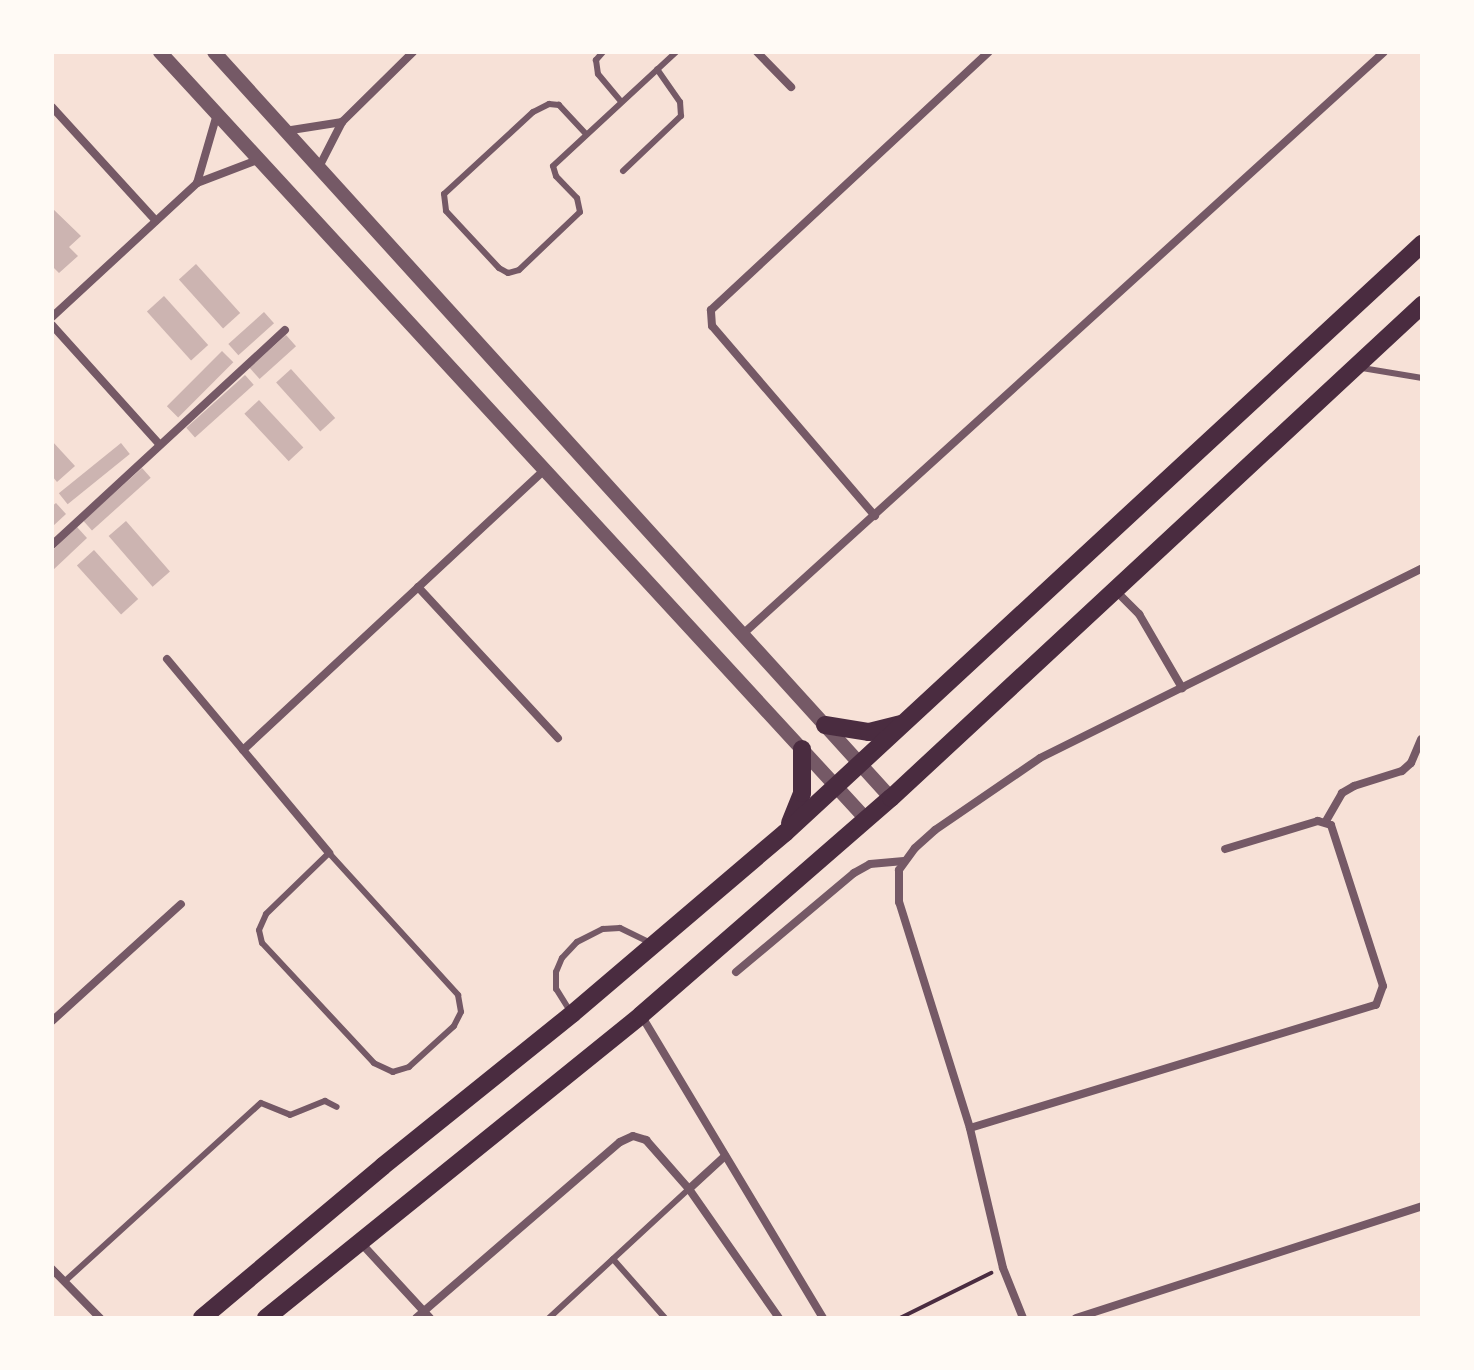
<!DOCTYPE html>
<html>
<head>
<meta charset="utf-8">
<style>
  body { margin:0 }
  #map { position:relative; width:1474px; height:1370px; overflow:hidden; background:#f7e1d7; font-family:Jost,sans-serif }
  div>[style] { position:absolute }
  .building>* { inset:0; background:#ccb4b1; transform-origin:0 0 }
  .path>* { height:4px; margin:-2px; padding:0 2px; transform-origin:2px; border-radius:2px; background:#4a2c40 }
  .service>* { height:6px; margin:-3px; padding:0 3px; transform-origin:3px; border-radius:3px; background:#755966 }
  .minor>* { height:8px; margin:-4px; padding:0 4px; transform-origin:4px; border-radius:4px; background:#755966 }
  .tertiary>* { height:14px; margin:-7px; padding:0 7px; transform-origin:7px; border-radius:7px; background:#755966 }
  .primary>* { height:18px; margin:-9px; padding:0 9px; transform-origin:9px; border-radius:9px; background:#4a2c40 }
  span { translate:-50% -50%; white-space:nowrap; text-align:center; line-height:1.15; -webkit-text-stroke:8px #fffaf5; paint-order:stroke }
  .frame { position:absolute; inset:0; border:54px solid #fffaf5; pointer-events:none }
</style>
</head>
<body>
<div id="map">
  <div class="building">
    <div style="clip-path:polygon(52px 208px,81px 236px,69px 247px,78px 256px,59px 273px,52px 266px)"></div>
    <div style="left:196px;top:264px;width:66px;height:23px;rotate:48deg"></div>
    <div style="left:164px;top:296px;width:66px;height:23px;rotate:48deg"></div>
    <div style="left:264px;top:312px;width:15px;height:48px;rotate:48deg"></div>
    <div style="left:286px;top:335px;width:15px;height:49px;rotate:48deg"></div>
    <div style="left:222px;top:351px;width:16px;height:78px;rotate:45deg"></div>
    <div style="left:291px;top:369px;width:66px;height:20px;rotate:48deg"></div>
    <div style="left:245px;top:375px;width:13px;height:79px;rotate:48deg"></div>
    <div style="left:259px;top:400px;width:65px;height:20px;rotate:47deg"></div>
    <div style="clip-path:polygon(52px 441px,75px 466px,57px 482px,52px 476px)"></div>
    <div style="left:121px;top:443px;width:14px;height:80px;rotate:51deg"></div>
    <div style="left:142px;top:468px;width:13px;height:79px;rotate:48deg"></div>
    <div style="clip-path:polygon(56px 503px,66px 514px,52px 527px,52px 506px)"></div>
    <div style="left:126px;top:521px;width:67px;height:23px;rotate:49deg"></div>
    <div style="clip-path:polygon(77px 527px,87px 538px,52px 571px,52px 551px)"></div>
    <div style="left:94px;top:550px;width:66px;height:23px;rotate:48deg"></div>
  </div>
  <div class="path">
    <div style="left:900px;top:1318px;width:102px;rotate:-26.3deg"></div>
  </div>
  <div class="service">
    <div style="left:603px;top:52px;width:11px;rotate:131deg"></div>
    <div style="left:596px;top:60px;width:14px;rotate:82deg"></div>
    <div style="left:598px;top:74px;width:35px;rotate:50deg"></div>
    <div style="left:586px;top:134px;width:40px;rotate:-133deg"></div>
    <div style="left:559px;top:105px;width:10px;rotate:-174deg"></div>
    <div style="left:549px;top:104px;width:18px;rotate:153deg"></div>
    <div style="left:533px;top:112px;width:121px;rotate:137.3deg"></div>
    <div style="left:444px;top:194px;width:17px;rotate:83deg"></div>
    <div style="left:446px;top:211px;width:78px;rotate:47.1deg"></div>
    <div style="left:499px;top:268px;width:10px;rotate:29deg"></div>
    <div style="left:508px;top:273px;width:11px;rotate:-15deg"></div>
    <div style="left:519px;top:270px;width:84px;rotate:-43.6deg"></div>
    <div style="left:580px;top:212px;width:14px;rotate:-102deg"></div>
    <div style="left:577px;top:198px;width:30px;rotate:-134deg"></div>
    <div style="left:556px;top:176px;width:10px;rotate:-107deg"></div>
    <div style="left:553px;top:166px;width:168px;rotate:-42.8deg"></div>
    <div style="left:623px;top:171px;width:80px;rotate:-43.5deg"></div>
    <div style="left:681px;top:116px;width:14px;rotate:-94deg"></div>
    <div style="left:680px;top:102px;width:40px;rotate:-124.9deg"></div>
    <div style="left:1362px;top:368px;width:61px;rotate:9.5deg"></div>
    <div style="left:329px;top:853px;width:192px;rotate:47.7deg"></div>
    <div style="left:458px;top:995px;width:17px;rotate:80deg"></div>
    <div style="left:461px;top:1012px;width:16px;rotate:117deg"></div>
    <div style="left:454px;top:1026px;width:61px;rotate:137.7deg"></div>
    <div style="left:409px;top:1067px;width:17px;rotate:163deg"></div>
    <div style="left:393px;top:1072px;width:21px;rotate:-155deg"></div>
    <div style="left:374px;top:1063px;width:164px;rotate:-133deg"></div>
    <div style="left:262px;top:943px;width:13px;rotate:-103deg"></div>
    <div style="left:259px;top:930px;width:17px;rotate:-66deg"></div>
    <div style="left:266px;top:914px;width:88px;rotate:-44.1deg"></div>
    <div style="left:570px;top:1011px;width:26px;rotate:-122deg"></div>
    <div style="left:556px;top:989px;width:17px;rotate:-90deg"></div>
    <div style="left:556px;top:972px;width:15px;rotate:-67deg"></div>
    <div style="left:562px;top:958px;width:22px;rotate:-47deg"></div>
    <div style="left:577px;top:942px;width:29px;rotate:-27deg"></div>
    <div style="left:603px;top:929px;width:17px;rotate:-3deg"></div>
    <div style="left:620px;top:928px;width:34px;rotate:26deg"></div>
    <div style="left:613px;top:1259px;width:79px;rotate:48.6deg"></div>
    <div style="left:64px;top:1282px;width:266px;rotate:-42.3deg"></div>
    <div style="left:261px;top:1103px;width:31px;rotate:22deg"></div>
    <div style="left:290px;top:1115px;width:38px;rotate:-22deg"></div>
    <div style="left:325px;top:1101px;width:13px;rotate:27deg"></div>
    <div style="left:549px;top:1318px;width:190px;rotate:-42.7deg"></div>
  </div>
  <div class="minor">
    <div style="left:757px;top:52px;width:49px;rotate:45.8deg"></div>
    <div style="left:52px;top:107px;width:154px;rotate:47.6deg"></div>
    <div style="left:285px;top:131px;width:58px;rotate:-9deg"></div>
    <div style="left:319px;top:167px;width:51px;rotate:-62.9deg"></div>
    <div style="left:342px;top:122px;width:100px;rotate:-44.6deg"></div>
    <div style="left:197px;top:183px;width:72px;rotate:-73.8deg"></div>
    <div style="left:52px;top:317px;width:197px;rotate:-42.7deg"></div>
    <div style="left:197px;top:183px;width:67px;rotate:-20.9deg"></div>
    <div style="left:52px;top:325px;width:161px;rotate:48deg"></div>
    <div style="left:875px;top:516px;width:250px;rotate:-130.6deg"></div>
    <div style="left:712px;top:326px;width:16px;rotate:-94deg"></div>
    <div style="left:711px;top:310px;width:379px;rotate:-42.9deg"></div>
    <div style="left:52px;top:545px;width:317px;rotate:-42.7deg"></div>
    <div style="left:418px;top:587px;width:206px;rotate:47.2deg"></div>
    <div style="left:1116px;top:591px;width:33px;rotate:45deg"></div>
    <div style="left:1139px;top:614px;width:86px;rotate:59.8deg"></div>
    <div style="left:744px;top:633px;width:864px;rotate:-42.23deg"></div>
    <div style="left:167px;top:659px;width:253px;rotate:50.1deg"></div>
    <div style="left:243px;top:750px;width:411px;rotate:-42.9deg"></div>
    <div style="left:1326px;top:821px;width:32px;rotate:-60deg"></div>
    <div style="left:1342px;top:793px;width:14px;rotate:-30deg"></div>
    <div style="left:1354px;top:786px;width:50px;rotate:-17.4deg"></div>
    <div style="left:1402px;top:771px;width:12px;rotate:-42deg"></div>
    <div style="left:1411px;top:763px;width:26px;rotate:-67deg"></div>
    <div style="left:736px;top:972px;width:154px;rotate:-40deg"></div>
    <div style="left:854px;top:873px;width:18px;rotate:-29deg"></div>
    <div style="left:870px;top:864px;width:34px;rotate:-5deg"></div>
    <div style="left:641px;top:1015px;width:353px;rotate:59deg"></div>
    <div style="left:52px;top:1021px;width:174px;rotate:-42.2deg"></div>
    <div style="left:970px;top:1128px;width:424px;rotate:-16.9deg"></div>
    <div style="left:1376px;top:1005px;width:20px;rotate:-70deg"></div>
    <div style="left:1383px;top:986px;width:169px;rotate:-107.9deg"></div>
    <div style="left:1331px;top:825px;width:14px;rotate:-163deg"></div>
    <div style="left:1318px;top:821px;width:97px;rotate:163.2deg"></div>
    <div style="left:689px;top:1189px;width:49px;rotate:-42.5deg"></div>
    <div style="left:361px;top:1243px;width:102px;rotate:47.4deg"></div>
    <div style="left:52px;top:1269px;width:69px;rotate:45.6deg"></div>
    <div style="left:416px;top:1318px;width:269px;rotate:-40.8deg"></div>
    <div style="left:620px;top:1142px;width:14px;rotate:-25deg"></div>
    <div style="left:633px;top:1136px;width:14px;rotate:17deg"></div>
    <div style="left:646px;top:1140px;width:65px;rotate:48.7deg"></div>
    <div style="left:689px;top:1189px;width:157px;rotate:55.1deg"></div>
    <div style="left:1023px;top:1318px;width:54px;rotate:-111.8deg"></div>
    <div style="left:1003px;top:1268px;width:144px;rotate:-103.3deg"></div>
    <div style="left:970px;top:1128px;width:237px;rotate:-107.4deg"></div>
    <div style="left:899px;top:902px;width:32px;rotate:-90deg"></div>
    <div style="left:899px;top:870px;width:27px;rotate:-54deg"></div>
    <div style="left:915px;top:848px;width:27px;rotate:-42deg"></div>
    <div style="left:935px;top:830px;width:127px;rotate:-34.4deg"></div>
    <div style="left:1040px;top:758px;width:427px;rotate:-26.4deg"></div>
    <div style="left:1076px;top:1318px;width:364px;rotate:-17.9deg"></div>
  </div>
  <div class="tertiary">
    <div style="left:160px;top:52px;width:1042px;rotate:47.37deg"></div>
    <div style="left:214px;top:52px;width:1007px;rotate:47.78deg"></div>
  </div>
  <div class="primary">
    <div style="left:825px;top:725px;width:45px;rotate:9deg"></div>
    <div style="left:869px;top:732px;width:33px;rotate:-14deg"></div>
    <div style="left:790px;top:823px;width:32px;rotate:-68deg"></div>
    <div style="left:802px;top:793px;width:44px;rotate:-90deg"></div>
    <div style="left:202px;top:1318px;width:236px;rotate:-40deg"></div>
    <div style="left:383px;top:1166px;width:243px;rotate:-38.8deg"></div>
    <div style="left:572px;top:1014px;width:280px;rotate:-40.4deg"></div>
    <div style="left:785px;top:833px;width:868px;rotate:-42.76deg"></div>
    <div style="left:266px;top:1318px;width:482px;rotate:-38.9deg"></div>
    <div style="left:641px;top:1015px;width:331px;rotate:-41deg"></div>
    <div style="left:891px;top:798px;width:725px;rotate:-42.87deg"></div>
  </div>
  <div class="frame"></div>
</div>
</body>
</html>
